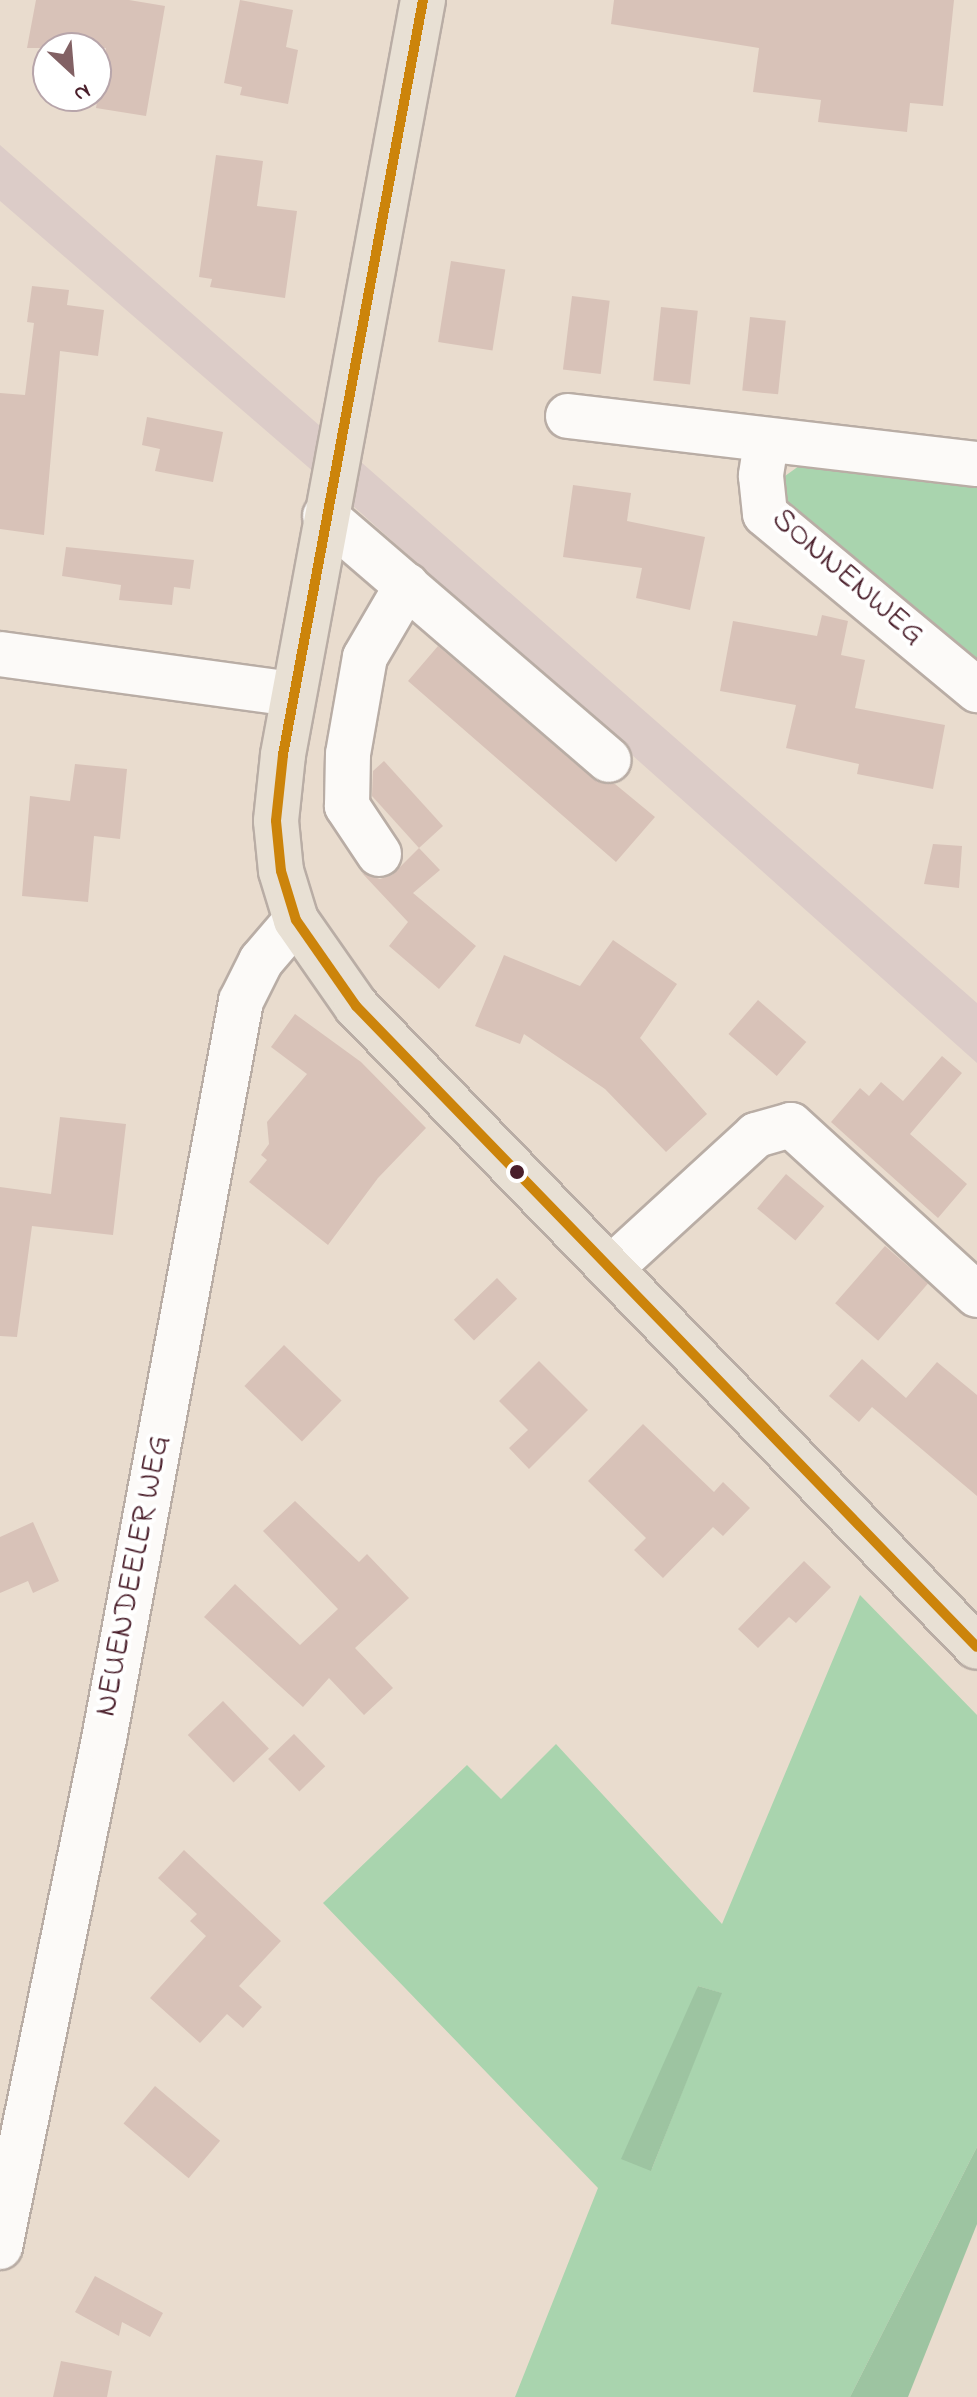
<!DOCTYPE html>
<html>
<head>
<meta charset="utf-8">
<style>
  body { margin:0 }
  #map { position:relative; width:977px; height:2397px; overflow:hidden; background:#e9dcce; font-family:"Indie Flower",sans-serif }
  div>[style] { position:absolute }
  .industrial>* { inset:0; background:#dcccc8 }
  .green>* { inset:0; background:#a9d4ae }
  .forest>* { inset:0; background:#9dc4a1 }
  .building>* { inset:0; background:#d8c2b8; transform-origin:0 0 }
  .roads { filter:drop-shadow(2px 0 #b9ada5) drop-shadow(-2px 0 #b9ada5) drop-shadow(0 2px #b9ada5) drop-shadow(0 -2px #b9ada5) }
  .minor>* { height:44px; margin:-22px; padding:0 22px; transform-origin:22px; border-radius:22px; background:#fcfaf8 }
  .major>* { height:44px; margin:-22px; padding:0 22px; transform-origin:22px; border-radius:22px; background:#e8e0d4 }
  .bus-1>* { height:10px; margin:-5px; padding:0 5px; transform-origin:5px; border-radius:5px; background:#cc840b }
  .dots>* { width:22px; height:22px; translate:-50% -50%; box-sizing:border-box; border:4px solid #fff; border-radius:50% }
  span { translate:-50% -50%; white-space:nowrap; text-align:center; line-height:1.15; -webkit-text-stroke:8px #fff; paint-order:stroke }
  .street-label { font-size:32px; color:#4a1f2b }
  .north { position:absolute; left:32px; top:32px; width:80px; height:80px; box-sizing:border-box; background:#fff; border:2px solid #b7a5aa; border-radius:50%; rotate:154deg; font-size:22px; font-weight:700; line-height:32px; text-align:center; color:#4a1f2b }
  .north::after { content:''; display:block; margin:auto; width:28px; height:36px; background:#826164; clip-path:polygon(50% 0,100% 100%,50% 72%,0 100%) }
</style>
</head>
<body>
<div id="map">
  <div class="industrial">
    <div style="clip-path:polygon(0 145px,977px 1003px,977px 1063px,352px 505px,0 201px)"></div>
  </div>
  <div class="green">
    <div style="clip-path:polygon(799px 466px,977px 486px,977px 675px,779px 508px,778px 481px)"></div>
    <div style="clip-path:polygon(evenodd,860px 1595px,977px 1715px,977px 2147px,850px 2397px,515px 2397px,598px 2188px,323px 1903px,467px 1765px,501px 1799px,556px 1744px,722px 1924px,860px 1595px,698px 1986px,721px 1993px,651px 2171px,698px 1986px)"></div>
  </div>
  <div class="forest">
    <div style="clip-path:polygon(698px 1986px,722px 1993px,651px 2171px,621px 2159px)"></div>
    <div style="clip-path:polygon(977px 2147px,977px 2224px,908px 2397px,850px 2397px)"></div>
  </div>
  <div class="building">
    <div style="clip-path:polygon(36px 0,129px 0,165px 6px,146px 116px,96px 108px,106px 48px,27px 48px)"></div>
    <div style="clip-path:polygon(240px 0,293px 10px,286px 47px,298px 50px,288px 104px,240px 95px,242px 87px,224px 83px)"></div>
    <div style="clip-path:polygon(614px 0,954px 0,943px 106px,910px 103px,907px 132px,818px 122px,821px 100px,753px 92px,759px 48px,611px 24px)"></div>
    <div style="clip-path:polygon(216px 155px,263px 161px,257px 206px,297px 211px,285px 298px,210px 287px,212px 279px,199px 277px)"></div>
    <div style="left:451px;top:261px;width:55px;height:82px;rotate:9deg"></div>
    <div style="clip-path:polygon(32px 286px,69px 290px,67px 305px,104px 310px,98px 356px,60px 351px,44px 535px,0 529px,0 393px,25px 395px,34px 323px,27px 322px)"></div>
    <div style="left:572px;top:296px;width:38px;height:74px;rotate:7deg"></div>
    <div style="left:661px;top:307px;width:37px;height:74px;rotate:6deg"></div>
    <div style="left:750px;top:317px;width:36px;height:74px;rotate:6deg"></div>
    <div style="clip-path:polygon(147px 417px,223px 432px,213px 482px,155px 471px,160px 449px,142px 445px)"></div>
    <div style="clip-path:polygon(573px 485px,631px 493px,627px 521px,705px 537px,690px 610px,636px 598px,642px 568px,563px 557px)"></div>
    <div style="clip-path:polygon(66px 547px,194px 560px,190px 589px,174px 587px,172px 605px,119px 600px,121px 585px,62px 576px)"></div>
    <div style="clip-path:polygon(822px 615px,848px 621px,841px 655px,865px 660px,855px 708px,945px 725px,933px 789px,857px 774px,859px 764px,786px 748px,796px 705px,720px 691px,733px 621px,817px 636px)"></div>
    <div style="clip-path:polygon(438px 646px,593px 779px,615px 784px,655px 817px,616px 862px,408px 681px)"></div>
    <div style="clip-path:polygon(384px 761px,443px 826px,419px 848px,372px 796px,373px 771px)"></div>
    <div style="clip-path:polygon(75px 764px,127px 769px,120px 839px,94px 836px,88px 902px,22px 896px,30px 796px,70px 801px)"></div>
    <div style="clip-path:polygon(933px 844px,962px 846px,959px 888px,924px 884px)"></div>
    <div style="clip-path:polygon(419px 848px,440px 870px,413px 893px,476px 946px,439px 989px,389px 946px,408px 922px,362px 873px,380px 879px,392px 875px)"></div>
    <div style="clip-path:polygon(613px 940px,677px 984px,640px 1038px,707px 1114px,666px 1152px,605px 1089px,524px 1034px,520px 1044px,475px 1026px,504px 955px,580px 986px)"></div>
    <div style="left:758px;top:1000px;width:64px;height:45px;rotate:41deg"></div>
    <div style="clip-path:polygon(295px 1014px,361px 1062px,426px 1128px,378px 1178px,328px 1245px,249px 1182px,267px 1160px,261px 1155px,269px 1144px,267px 1122px,307px 1074px,271px 1047px)"></div>
    <div style="clip-path:polygon(942px 1056px,962px 1073px,910px 1134px,967px 1184px,938px 1218px,831px 1122px,860px 1088px,869px 1096px,881px 1082px,903px 1101px)"></div>
    <div style="clip-path:polygon(60px 1117px,126px 1124px,113px 1235px,32px 1226px,17px 1337px,0 1336px,0 1187px,51px 1194px)"></div>
    <div style="left:786px;top:1174px;width:50px;height:45px;rotate:40deg"></div>
    <div style="left:885px;top:1246px;width:57px;height:76px;rotate:41deg"></div>
    <div style="left:497px;top:1278px;width:29px;height:60px;rotate:46deg"></div>
    <div style="left:284px;top:1345px;width:80px;height:57px;rotate:44deg"></div>
    <div style="clip-path:polygon(862px 1359px,906px 1398px,937px 1362px,977px 1395px,977px 1496px,872px 1407px,859px 1422px,829px 1396px)"></div>
    <div style="clip-path:polygon(539px 1361px,588px 1410px,529px 1469px,509px 1448px,528px 1430px,499px 1401px)"></div>
    <div style="clip-path:polygon(643px 1424px,714px 1492px,723px 1482px,750px 1508px,723px 1536px,713px 1527px,663px 1578px,634px 1550px,646px 1538px,588px 1481px)"></div>
    <div style="clip-path:polygon(295px 1501px,359px 1562px,367px 1554px,409px 1598px,355px 1648px,393px 1688px,364px 1715px,329px 1678px,303px 1707px,204px 1617px,235px 1584px,300px 1645px,338px 1609px,263px 1531px)"></div>
    <div style="clip-path:polygon(33px 1522px,59px 1581px,33px 1593px,28px 1581px,0 1593px,0 1537px)"></div>
    <div style="clip-path:polygon(804px 1561px,831px 1587px,796px 1623px,789px 1617px,758px 1648px,738px 1629px)"></div>
    <div style="left:223px;top:1701px;width:66px;height:49px;rotate:46deg"></div>
    <div style="left:294px;top:1734px;width:45px;height:36px;rotate:46deg"></div>
    <div style="clip-path:polygon(184px 1850px,281px 1941px,239px 1986px,262px 2007px,243px 2028px,227px 2014px,200px 2043px,150px 1998px,206px 1936px,190px 1921px,197px 1914px,158px 1878px)"></div>
    <div style="left:155px;top:2086px;width:85px;height:49px;rotate:40deg"></div>
    <div style="clip-path:polygon(95px 2276px,163px 2313px,150px 2337px,122px 2322px,119px 2336px,75px 2312px)"></div>
    <div style="clip-path:polygon(61px 2361px,112px 2371px,107px 2397px,53px 2397px)"></div>
  </div>
  <div class="roads">
    <div class="minor">
      <div style="left:568px;top:416px;width:412px;rotate:6.7deg"></div>
      <div style="left:766px;top:443px;width:33px;rotate:99deg"></div>
      <div style="left:761px;top:476px;width:38px;rotate:84deg"></div>
      <div style="left:765px;top:514px;width:276px;rotate:39.7deg"></div>
      <div style="left:325px;top:516px;width:374px;rotate:40.7deg"></div>
      <div style="left:0;top:654px;width:295px;rotate:7.8deg"></div>
      <div style="left:379px;top:854px;width:58px;rotate:-123.7deg"></div>
      <div style="left:347px;top:806px;width:52px;rotate:-88.9deg"></div>
      <div style="left:348px;top:754px;width:98px;rotate:-80.1deg"></div>
      <div style="left:365px;top:657px;width:83px;rotate:-59.7deg"></div>
      <div style="left:611px;top:1268px;width:197px;rotate:-42.5deg"></div>
      <div style="left:756px;top:1135px;width:36px;rotate:-16deg"></div>
      <div style="left:791px;top:1125px;width:252px;rotate:42.4deg"></div>
      <div style="left:0;top:2247px;width:519px;rotate:-78.43deg"></div>
      <div style="left:104px;top:1739px;width:751px;rotate:-79.48deg"></div>
      <div style="left:241px;top:1001px;width:45px;rotate:-63.4deg"></div>
      <div style="left:261px;top:961px;width:54px;rotate:-49.5deg"></div>
    </div>
    <div class="major">
      <div style="left:423px;top:0;width:768px;rotate:100.51deg"></div>
      <div style="left:283px;top:755px;width:66px;rotate:96.1deg"></div>
      <div style="left:276px;top:821px;width:50px;rotate:84.3deg"></div>
      <div style="left:281px;top:871px;width:51px;rotate:73deg"></div>
      <div style="left:296px;top:920px;width:105px;rotate:55.1deg"></div>
      <div style="left:356px;top:1006px;width:892px;rotate:45.91deg"></div>
    </div>
  </div>
  <div class="bus-1">
    <div style="left:423px;top:0;width:768px;rotate:100.51deg"></div>
    <div style="left:283px;top:755px;width:66px;rotate:96.1deg"></div>
    <div style="left:276px;top:821px;width:50px;rotate:84.3deg"></div>
    <div style="left:281px;top:871px;width:51px;rotate:73deg"></div>
    <div style="left:296px;top:920px;width:105px;rotate:55.1deg"></div>
    <div style="left:356px;top:1006px;width:892px;rotate:45.91deg"></div>
  </div>
  <div class="dots">
    <div style="left:517px;top:1172px;background:#4a1f2b"></div>
  </div>
  <div class="street-label">
    <span style="left:847px;top:578px;rotate:41deg">SONNENWEG</span>
    <span style="left:134px;top:1576px;rotate:-79deg">NEUENDEELER WEG</span>
  </div>
  <div class="north">N</div>
</div>
</body>
</html>
